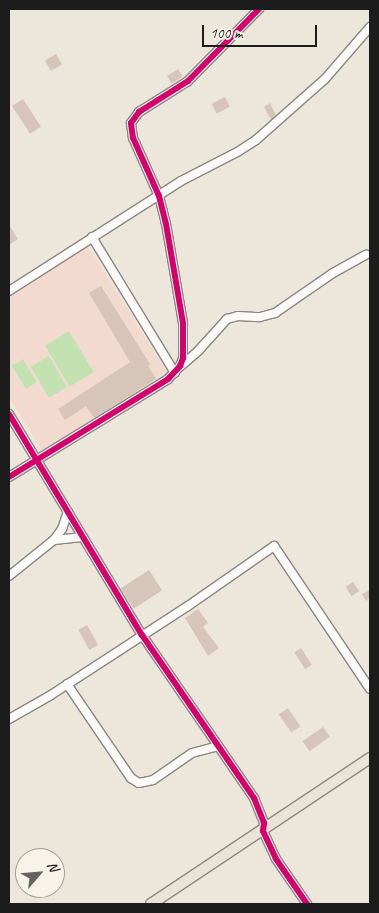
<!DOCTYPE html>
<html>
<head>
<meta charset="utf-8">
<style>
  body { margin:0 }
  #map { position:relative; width:379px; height:913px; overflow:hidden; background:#ede7db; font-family:Caveat,sans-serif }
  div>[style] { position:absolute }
  .built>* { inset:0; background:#f2dbce }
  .green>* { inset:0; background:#c3e2b2; transform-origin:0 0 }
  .building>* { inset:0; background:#d8c5b9; transform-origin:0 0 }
  .roads { filter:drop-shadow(1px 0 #8b8882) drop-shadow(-1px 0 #8b8882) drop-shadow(0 1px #8b8882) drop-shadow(0 -1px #8b8882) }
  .minor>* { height:8px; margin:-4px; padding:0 4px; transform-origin:4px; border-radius:4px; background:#fcfbfa }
  .major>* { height:10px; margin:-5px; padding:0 5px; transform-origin:5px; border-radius:5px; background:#eae3d6 }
  .cycleway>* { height:6px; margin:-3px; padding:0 3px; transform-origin:3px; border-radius:3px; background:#d6006c }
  span { translate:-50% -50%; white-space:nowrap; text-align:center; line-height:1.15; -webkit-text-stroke:4px #f7f3e8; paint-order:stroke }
  .frame { position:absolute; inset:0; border:10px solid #1c1c1c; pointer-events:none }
  .north { position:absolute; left:15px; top:848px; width:50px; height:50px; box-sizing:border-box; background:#f7f3e8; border:1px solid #9f9d96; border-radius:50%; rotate:63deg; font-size:14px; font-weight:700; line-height:20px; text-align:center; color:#1c1c1c }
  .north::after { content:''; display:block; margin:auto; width:18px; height:22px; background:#65635f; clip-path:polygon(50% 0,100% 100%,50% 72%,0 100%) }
  .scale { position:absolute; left:202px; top:25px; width:115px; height:22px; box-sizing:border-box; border:2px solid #1c1c1c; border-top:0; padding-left:6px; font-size:15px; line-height:18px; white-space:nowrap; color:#1c1c1c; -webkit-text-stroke:4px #f7f3e8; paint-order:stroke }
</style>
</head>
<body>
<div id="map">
  <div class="built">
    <div style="clip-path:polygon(88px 246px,167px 372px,42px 450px,9px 398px,9px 296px)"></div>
  </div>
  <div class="green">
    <div style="left:69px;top:331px;width:48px;height:28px;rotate:59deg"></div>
    <div style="left:49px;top:356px;width:36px;height:21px;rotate:60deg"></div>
    <div style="left:23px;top:359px;width:27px;height:13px;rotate:59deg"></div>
  </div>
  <div class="building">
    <div style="left:56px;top:54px;width:12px;height:13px;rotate:59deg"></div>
    <div style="left:178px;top:69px;width:9px;height:13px;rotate:58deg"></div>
    <div style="left:225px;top:97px;width:11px;height:15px;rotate:63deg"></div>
    <div style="left:23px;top:99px;width:33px;height:13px;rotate:57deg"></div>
    <div style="clip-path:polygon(270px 103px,276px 115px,271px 120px,264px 107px)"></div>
    <div style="clip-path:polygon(9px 225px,18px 239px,9px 245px)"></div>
    <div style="clip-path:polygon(101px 286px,150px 364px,148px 366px,156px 379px,94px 418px,86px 406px,65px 420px,58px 409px,130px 362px,89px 293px)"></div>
    <div style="left:149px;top:570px;width:24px;height:34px;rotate:57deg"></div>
    <div style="left:353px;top:582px;width:11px;height:9px;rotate:56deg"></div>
    <div style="clip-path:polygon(370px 590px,370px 598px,366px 601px,362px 594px)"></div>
    <div style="clip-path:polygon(198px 609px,208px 623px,203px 627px,219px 648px,208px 656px,185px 618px)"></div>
    <div style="left:87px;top:625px;width:23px;height:10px;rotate:61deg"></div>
    <div style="left:301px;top:648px;width:20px;height:8px;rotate:57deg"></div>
    <div style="left:288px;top:708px;width:22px;height:11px;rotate:56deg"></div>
    <div style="left:323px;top:727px;width:12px;height:25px;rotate:55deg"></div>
  </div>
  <div class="roads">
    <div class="minor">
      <div style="left:92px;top:237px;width:159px;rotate:58.6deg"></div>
      <div style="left:9px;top:291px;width:204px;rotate:-32.6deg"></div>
      <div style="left:181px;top:181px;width:65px;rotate:-27.3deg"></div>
      <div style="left:239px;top:151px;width:20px;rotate:-33deg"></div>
      <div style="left:256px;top:140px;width:92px;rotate:-41.5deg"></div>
      <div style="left:325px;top:79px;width:69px;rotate:-49.1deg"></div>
      <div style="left:182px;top:365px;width:23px;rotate:-41deg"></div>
      <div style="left:199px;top:350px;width:42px;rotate:-47.9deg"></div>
      <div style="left:227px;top:319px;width:11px;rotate:-15deg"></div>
      <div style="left:238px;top:316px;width:22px;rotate:3deg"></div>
      <div style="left:260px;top:317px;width:16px;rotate:-15deg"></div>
      <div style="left:275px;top:313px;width:70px;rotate:-34.6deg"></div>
      <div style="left:333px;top:273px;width:38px;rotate:-29deg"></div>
      <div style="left:9px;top:414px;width:258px;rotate:59deg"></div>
      <div style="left:142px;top:635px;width:198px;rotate:55.5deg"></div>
      <div style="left:254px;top:798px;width:27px;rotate:68deg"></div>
      <div style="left:264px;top:823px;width:8px;rotate:97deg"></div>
      <div style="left:263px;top:831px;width:31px;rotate:65deg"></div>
      <div style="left:276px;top:859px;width:55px;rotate:55.4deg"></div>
      <div style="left:9px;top:477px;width:187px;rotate:-31.6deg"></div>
      <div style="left:168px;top:379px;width:18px;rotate:-47deg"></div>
      <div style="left:180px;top:366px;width:9px;rotate:-69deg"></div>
      <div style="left:183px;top:358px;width:35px;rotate:-90deg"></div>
      <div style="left:183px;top:323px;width:100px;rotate:-99.7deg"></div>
      <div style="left:166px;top:224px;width:29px;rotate:-104deg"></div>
      <div style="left:159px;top:196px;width:64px;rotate:-114.1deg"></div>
      <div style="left:133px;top:138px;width:15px;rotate:-98deg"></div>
      <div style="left:131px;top:123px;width:14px;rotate:-54deg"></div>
      <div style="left:139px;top:112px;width:58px;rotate:-32.3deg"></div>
      <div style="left:188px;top:81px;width:101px;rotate:-45.4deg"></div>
      <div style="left:54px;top:540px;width:29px;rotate:-6deg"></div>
      <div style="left:9px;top:576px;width:58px;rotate:-38.7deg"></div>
      <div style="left:54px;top:540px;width:14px;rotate:-54deg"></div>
      <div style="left:62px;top:529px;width:18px;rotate:-71deg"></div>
      <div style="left:67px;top:684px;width:114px;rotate:55.8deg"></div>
      <div style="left:131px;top:778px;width:9px;rotate:32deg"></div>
      <div style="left:139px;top:783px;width:14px;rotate:-12deg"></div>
      <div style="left:153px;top:780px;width:47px;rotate:-34.7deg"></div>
      <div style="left:192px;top:753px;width:27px;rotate:-15deg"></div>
      <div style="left:9px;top:719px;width:48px;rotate:-29.7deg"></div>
      <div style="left:51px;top:695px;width:163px;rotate:-33deg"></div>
      <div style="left:188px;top:606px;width:105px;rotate:-34.9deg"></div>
      <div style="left:274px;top:546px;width:172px;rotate:56.1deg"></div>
    </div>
    <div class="major">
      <div style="left:151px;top:904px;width:263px;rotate:-33.7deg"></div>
    </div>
  </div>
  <div class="cycleway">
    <div style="left:9px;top:414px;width:258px;rotate:59deg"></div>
    <div style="left:142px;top:635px;width:198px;rotate:55.5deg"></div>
    <div style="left:254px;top:798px;width:27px;rotate:68deg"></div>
    <div style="left:264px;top:823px;width:8px;rotate:97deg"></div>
    <div style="left:263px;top:831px;width:31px;rotate:65deg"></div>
    <div style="left:276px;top:859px;width:55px;rotate:55.4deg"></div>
    <div style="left:9px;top:477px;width:187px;rotate:-31.6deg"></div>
    <div style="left:168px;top:379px;width:18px;rotate:-47deg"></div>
    <div style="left:180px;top:366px;width:9px;rotate:-69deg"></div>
    <div style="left:183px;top:358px;width:35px;rotate:-90deg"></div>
    <div style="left:183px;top:323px;width:100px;rotate:-99.7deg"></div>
    <div style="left:166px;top:224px;width:29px;rotate:-104deg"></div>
    <div style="left:159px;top:196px;width:64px;rotate:-114.1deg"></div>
    <div style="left:133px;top:138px;width:15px;rotate:-98deg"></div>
    <div style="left:131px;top:123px;width:14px;rotate:-54deg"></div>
    <div style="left:139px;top:112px;width:58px;rotate:-32.3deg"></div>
    <div style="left:188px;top:81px;width:101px;rotate:-45.4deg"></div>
  </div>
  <div class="frame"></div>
  <div class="north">N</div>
  <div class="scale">100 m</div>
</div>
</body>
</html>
